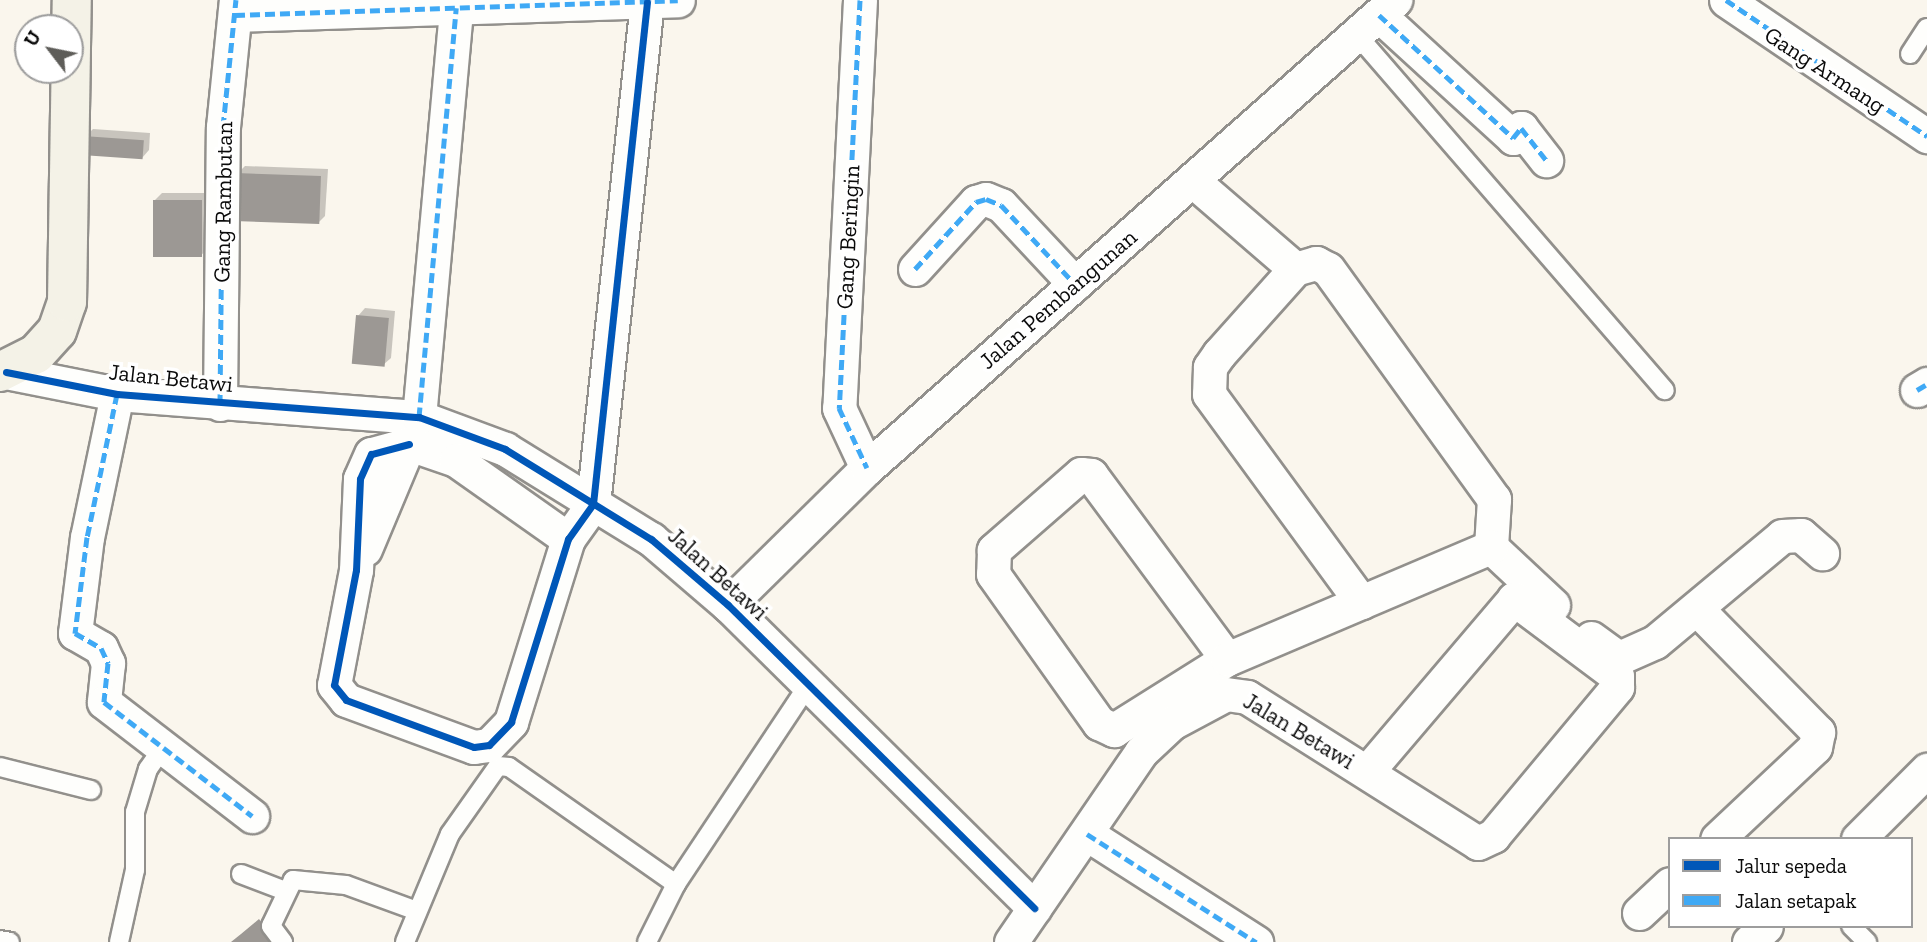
<!DOCTYPE html>
<html>
<head>
<meta charset="utf-8">
<style>
  body { margin:0 }
  #map { position:relative; width:1927px; height:942px; overflow:hidden; background:#faf6ed; font-family:"Zilla Slab",serif }
  div>[style] { position:absolute }
  .shadow>* { inset:0; background:#0003 }
  .building>* { inset:0; background:#9c9894; transform-origin:0 0 }
  .roads { filter:drop-shadow(2px 0 #92908c) drop-shadow(-2px 0 #92908c) drop-shadow(0 2px #92908c) drop-shadow(0 -2px #92908c) }
  .lane>* { height:18px; margin:-9px; padding:0 9px; transform-origin:9px; border-radius:9px; background:#fefefc }
  .street>* { height:33px; margin:-16.5px; padding:0 16.5px; transform-origin:16.5px; border-radius:16.5px; background:#fefefc }
  .secondary>* { height:38px; margin:-19px; padding:0 19px; transform-origin:19px; border-radius:19px; background:#f4f2e7 }
  .quiet>* { height:5px; margin-top:-2.5px; transform-origin:0; background:repeating-linear-gradient(90deg,#3fa9f5 0 10px,transparent 0 15px) }
  .cycleway>* { height:7px; margin:-3.5px; padding:0 3.5px; transform-origin:3.5px; border-radius:3.5px; background:#0057b8 }
  span { translate:-50% -50%; white-space:nowrap; text-align:center; line-height:1.15; -webkit-text-stroke:7px #fff; paint-order:stroke }
  .street-label { font-size:23px; color:#0a0a0a }
  .legend { position:absolute; left:1668px; top:837px; width:245px; height:91px; box-sizing:border-box; background:#fff; border:2px solid #9d9d9d; margin:0; padding:9px 12px; list-style:none; font-size:21px; color:#0a0a0a }
  .legend li { display:flex; align-items:center; gap:14px; height:35px }
  .legend b { width:35px; border:2px solid #9d9d9d }
  .north { position:absolute; left:14px; top:14px; width:70px; height:70px; box-sizing:border-box; background:#fff; border:2px solid #9d9d9d; border-radius:50%; rotate:302deg; font-size:19px; font-weight:700; line-height:28px; text-align:center; color:#0a0a0a }
  .north::after { content:''; display:block; margin:auto; width:24px; height:32px; background:#5e5d59; clip-path:polygon(50% 0,100% 100%,50% 72%,0 100%) }
</style>
</head>
<body>
<div id="map">
  <div class="shadow">
    <div style="clip-path:polygon(93px 129px,150px 133px,149px 150px,142px 158px,85px 137px)"></div>
    <div style="clip-path:polygon(245px 166px,328px 169px,325px 216px,318px 223px,237px 174px)"></div>
    <div style="clip-path:polygon(162px 193px,209px 193px,208px 249px,200px 256px,154px 201px)"></div>
    <div style="clip-path:polygon(365px 308px,395px 311px,391px 358px,383px 365px,358px 316px)"></div>
  </div>
  <div class="building">
    <div style="left:83px;top:136px;width:61px;height:19px;rotate:4deg"></div>
    <div style="left:235px;top:173px;width:86px;height:48px;rotate:2deg"></div>
    <div style="left:153px;top:200px;width:49px;height:57px"></div>
    <div style="left:356px;top:315px;width:33px;height:49px;rotate:5deg"></div>
    <div style="clip-path:polygon(259px 919px,276px 942px,231px 942px,241px 934px)"></div>
  </div>
  <div class="roads">
    <div class="lane">
      <div style="left:1357px;top:35px;width:470px;rotate:49.1deg"></div>
      <div style="left:1910px;top:54px;width:31px;rotate:-57deg"></div>
      <div style="left:0;top:767px;width:94px;rotate:14.2deg"></div>
      <div style="left:241px;top:874px;width:45px;rotate:20.9deg"></div>
      <div style="left:1851px;top:926px;width:23px;rotate:45deg"></div>
      <div style="left:0;top:940px;width:10px;rotate:11deg"></div>
      <div style="left:119px;top:942px;width:74px;rotate:-77.5deg"></div>
      <div style="left:135px;top:870px;width:58px;rotate:-90deg"></div>
      <div style="left:135px;top:812px;width:45px;rotate:-73.2deg"></div>
      <div style="left:148px;top:769px;width:28px;rotate:-55deg"></div>
      <div style="left:283px;top:942px;width:20px;rotate:-127deg"></div>
      <div style="left:271px;top:926px;width:51px;rotate:-64.4deg"></div>
      <div style="left:293px;top:880px;width:53px;rotate:5.4deg"></div>
      <div style="left:346px;top:885px;width:76px;rotate:20.1deg"></div>
      <div style="left:405px;top:942px;width:117px;rotate:-67.4deg"></div>
      <div style="left:450px;top:834px;width:83px;rotate:-54.8deg"></div>
      <div style="left:498px;top:766px;width:11px;rotate:5deg"></div>
      <div style="left:509px;top:767px;width:204px;rotate:35deg"></div>
      <div style="left:647px;top:942px;width:65px;rotate:-63.4deg"></div>
      <div style="left:676px;top:884px;width:239px;rotate:-56.4deg"></div>
    </div>
    <div class="street">
      <div style="left:860px;top:0;width:409px;rotate:92.9deg"></div>
      <div style="left:839px;top:408px;width:66px;rotate:65deg"></div>
      <div style="left:1726px;top:0;width:243px;rotate:34.1deg"></div>
      <div style="left:235px;top:15px;width:443px;rotate:-1.9deg"></div>
      <div style="left:1379px;top:15px;width:182px;rotate:42.5deg"></div>
      <div style="left:1513px;top:138px;width:13px;rotate:-51deg"></div>
      <div style="left:1521px;top:128px;width:41px;rotate:52deg"></div>
      <div style="left:1192px;top:180px;width:136px;rotate:40.8deg"></div>
      <div style="left:1295px;top:269px;width:22px;rotate:-16deg"></div>
      <div style="left:1316px;top:263px;width:13px;rotate:27deg"></div>
      <div style="left:1328px;top:269px;width:284px;rotate:54.2deg"></div>
      <div style="left:1494px;top:499px;width:48px;rotate:93.6deg"></div>
      <div style="left:915px;top:269px;width:91px;rotate:-47.7deg"></div>
      <div style="left:976px;top:202px;width:10px;rotate:-17deg"></div>
      <div style="left:986px;top:199px;width:16px;rotate:22deg"></div>
      <div style="left:1001px;top:205px;width:108px;rotate:46.9deg"></div>
      <div style="left:1295px;top:269px;width:114px;rotate:131.8deg"></div>
      <div style="left:1219px;top:354px;width:16px;rotate:125deg"></div>
      <div style="left:1210px;top:367px;width:27px;rotate:92deg"></div>
      <div style="left:1209px;top:394px;width:258px;rotate:53.8deg"></div>
      <div style="left:6px;top:372px;width:113px;rotate:11.2deg"></div>
      <div style="left:117px;top:394px;width:303px;rotate:4.4deg"></div>
      <div style="left:419px;top:417px;width:92px;rotate:20.4deg"></div>
      <div style="left:505px;top:449px;width:172px;rotate:31.7deg"></div>
      <div style="left:651px;top:539px;width:101px;rotate:40.6deg"></div>
      <div style="left:728px;top:605px;width:431px;rotate:44.7deg"></div>
      <div style="left:1917px;top:390px;width:12px;rotate:-31deg"></div>
      <div style="left:117px;top:394px;width:146px;rotate:101.8deg"></div>
      <div style="left:87px;top:537px;width:97px;rotate:97.1deg"></div>
      <div style="left:75px;top:633px;width:30px;rotate:30deg"></div>
      <div style="left:101px;top:648px;width:17px;rotate:65deg"></div>
      <div style="left:108px;top:663px;width:39px;rotate:96deg"></div>
      <div style="left:104px;top:702px;width:187px;rotate:37.6deg"></div>
      <div style="left:220px;top:404px;width:277px;rotate:-89.4deg"></div>
      <div style="left:223px;top:127px;width:128px;rotate:-84.2deg"></div>
      <div style="left:419px;top:417px;width:411px;rotate:-84.8deg"></div>
      <div style="left:409px;top:444px;width:39px;rotate:165deg"></div>
      <div style="left:371px;top:454px;width:27px;rotate:114deg"></div>
      <div style="left:360px;top:479px;width:91px;rotate:92.5deg"></div>
      <div style="left:356px;top:570px;width:117px;rotate:100.8deg"></div>
      <div style="left:334px;top:685px;width:19px;rotate:51deg"></div>
      <div style="left:346px;top:700px;width:136px;rotate:20.2deg"></div>
      <div style="left:474px;top:747px;width:15px;rotate:-8deg"></div>
      <div style="left:489px;top:745px;width:32px;rotate:-46deg"></div>
      <div style="left:511px;top:722px;width:192px;rotate:-72.7deg"></div>
      <div style="left:568px;top:539px;width:43px;rotate:-54.5deg"></div>
      <div style="left:593px;top:504px;width:505px;rotate:-83.86deg"></div>
      <div style="left:1491px;top:547px;width:85px;rotate:43.1deg"></div>
      <div style="left:365px;top:549px;width:114px;rotate:-67.3deg"></div>
      <div style="left:409px;top:444px;width:50px;rotate:18.8deg"></div>
      <div style="left:456px;top:460px;width:137px;rotate:35.2deg"></div>
      <div style="left:728px;top:605px;width:195px;rotate:-44.6deg"></div>
      <div style="left:867px;top:468px;width:706px;rotate:-41.55deg"></div>
      <div style="left:1697px;top:609px;width:173px;rotate:45.5deg"></div>
      <div style="left:1818px;top:732px;width:15px;rotate:101deg"></div>
      <div style="left:1815px;top:747px;width:134px;rotate:136.8deg"></div>
      <div style="left:1591px;top:638px;width:34px;rotate:36deg"></div>
      <div style="left:1619px;top:658px;width:39px;rotate:-24deg"></div>
      <div style="left:1655px;top:642px;width:165px;rotate:-39.8deg"></div>
      <div style="left:1782px;top:536px;width:19px;rotate:-3deg"></div>
      <div style="left:1801px;top:535px;width:28px;rotate:41deg"></div>
      <div style="left:1227px;top:659px;width:229px;rotate:-126.5deg"></div>
      <div style="left:1091px;top:475px;width:10px;rotate:-174deg"></div>
      <div style="left:1081px;top:474px;width:116px;rotate:138.9deg"></div>
      <div style="left:994px;top:550px;width:24px;rotate:92deg"></div>
      <div style="left:993px;top:574px;width:183px;rotate:54.6deg"></div>
      <div style="left:1099px;top:723px;width:17px;rotate:25deg"></div>
      <div style="left:1114px;top:730px;width:133px;rotate:-32.1deg"></div>
      <div style="left:1227px;top:659px;width:287px;rotate:-23deg"></div>
      <div style="left:1087px;top:834px;width:201px;rotate:32.6deg"></div>
      <div style="left:1858px;top:839px;width:98px;rotate:-45deg"></div>
      <div style="left:1639px;top:913px;width:42px;rotate:-43.1deg"></div>
      <div style="left:1011px;top:942px;width:230px;rotate:-55.6deg"></div>
      <div style="left:1141px;top:752px;width:42px;rotate:-43.1deg"></div>
      <div style="left:1172px;top:723px;width:61px;rotate:-28.2deg"></div>
      <div style="left:1226px;top:694px;width:21px;rotate:8deg"></div>
      <div style="left:1247px;top:697px;width:273px;rotate:32.3deg"></div>
      <div style="left:1478px;top:843px;width:17px;rotate:-25deg"></div>
      <div style="left:1493px;top:836px;width:194px;rotate:-50.2deg"></div>
      <div style="left:1617px;top:687px;width:11px;rotate:-90deg"></div>
      <div style="left:1617px;top:676px;width:129px;rotate:-143.2deg"></div>
      <div style="left:1514px;top:599px;width:227px;rotate:130.4deg"></div>
      <div style="left:1749px;top:942px;width:23px;rotate:-43deg"></div>
    </div>
    <div class="secondary">
      <div style="left:0;top:372px;width:40px;rotate:-26.6deg"></div>
      <div style="left:36px;top:354px;width:31px;rotate:-48deg"></div>
      <div style="left:57px;top:331px;width:31px;rotate:-71deg"></div>
      <div style="left:67px;top:302px;width:302px;rotate:-89.1deg"></div>
    </div>
  </div>
  <div class="quiet">
    <div style="left:860px;top:0;width:409px;rotate:92.9deg"></div>
    <div style="left:839px;top:408px;width:66px;rotate:65deg"></div>
    <div style="left:1726px;top:0;width:243px;rotate:34.1deg"></div>
    <div style="left:235px;top:15px;width:443px;rotate:-1.9deg"></div>
    <div style="left:1379px;top:15px;width:182px;rotate:42.5deg"></div>
    <div style="left:1513px;top:138px;width:13px;rotate:-51deg"></div>
    <div style="left:1521px;top:128px;width:41px;rotate:52deg"></div>
    <div style="left:915px;top:269px;width:91px;rotate:-47.7deg"></div>
    <div style="left:976px;top:202px;width:10px;rotate:-17deg"></div>
    <div style="left:986px;top:199px;width:16px;rotate:22deg"></div>
    <div style="left:1001px;top:205px;width:108px;rotate:46.9deg"></div>
    <div style="left:1917px;top:390px;width:12px;rotate:-31deg"></div>
    <div style="left:117px;top:394px;width:146px;rotate:101.8deg"></div>
    <div style="left:87px;top:537px;width:97px;rotate:97.1deg"></div>
    <div style="left:75px;top:633px;width:30px;rotate:30deg"></div>
    <div style="left:101px;top:648px;width:17px;rotate:65deg"></div>
    <div style="left:108px;top:663px;width:39px;rotate:96deg"></div>
    <div style="left:104px;top:702px;width:187px;rotate:37.6deg"></div>
    <div style="left:220px;top:404px;width:277px;rotate:-89.4deg"></div>
    <div style="left:223px;top:127px;width:128px;rotate:-84.2deg"></div>
    <div style="left:419px;top:417px;width:411px;rotate:-84.8deg"></div>
    <div style="left:1087px;top:834px;width:201px;rotate:32.6deg"></div>
  </div>
  <div class="cycleway">
    <div style="left:6px;top:372px;width:113px;rotate:11.2deg"></div>
    <div style="left:117px;top:394px;width:303px;rotate:4.4deg"></div>
    <div style="left:419px;top:417px;width:92px;rotate:20.4deg"></div>
    <div style="left:505px;top:449px;width:172px;rotate:31.7deg"></div>
    <div style="left:651px;top:539px;width:101px;rotate:40.6deg"></div>
    <div style="left:728px;top:605px;width:431px;rotate:44.7deg"></div>
    <div style="left:409px;top:444px;width:39px;rotate:165deg"></div>
    <div style="left:371px;top:454px;width:27px;rotate:114deg"></div>
    <div style="left:360px;top:479px;width:91px;rotate:92.5deg"></div>
    <div style="left:356px;top:570px;width:117px;rotate:100.8deg"></div>
    <div style="left:334px;top:685px;width:19px;rotate:51deg"></div>
    <div style="left:346px;top:700px;width:136px;rotate:20.2deg"></div>
    <div style="left:474px;top:747px;width:15px;rotate:-8deg"></div>
    <div style="left:489px;top:745px;width:32px;rotate:-46deg"></div>
    <div style="left:511px;top:722px;width:192px;rotate:-72.7deg"></div>
    <div style="left:568px;top:539px;width:43px;rotate:-54.5deg"></div>
    <div style="left:593px;top:504px;width:505px;rotate:-83.86deg"></div>
  </div>
  <div class="street-label">
    <span style="left:1825px;top:70px;rotate:33deg">Gang Armang</span>
    <span style="left:223px;top:202px;rotate:-89deg">Gang Rambutan</span>
    <span style="left:848px;top:237px;rotate:-87deg">Gang Beringin</span>
    <span style="left:1058px;top:299px;rotate:-41deg">Jalan Pembangunan</span>
    <span style="left:171px;top:378px;rotate:6deg">Jalan Betawi</span>
    <span style="left:718px;top:574px;rotate:42deg">Jalan Betawi</span>
    <span style="left:1299px;top:731px;rotate:31deg">Jalan Betawi</span>
  </div>
  <ul class="legend">
  <li><b style="height:9px;background:#0057b8"></b>Jalur sepeda</li>
  <li><b style="height:9px;background:#3fa9f5"></b>Jalan setapak</li>
  </ul>
  <div class="north">U</div>
</div>
</body>
</html>
